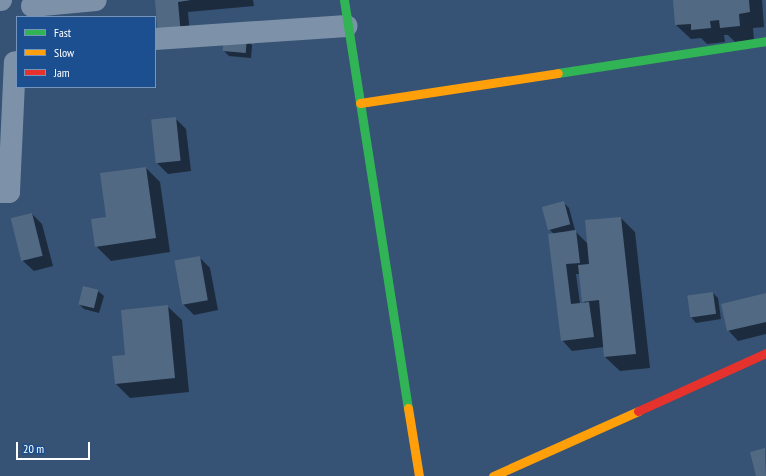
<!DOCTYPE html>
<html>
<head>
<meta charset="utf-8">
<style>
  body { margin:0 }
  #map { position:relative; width:766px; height:476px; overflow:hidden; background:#365274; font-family:"PT Sans Narrow",sans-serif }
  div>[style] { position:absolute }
  .shadow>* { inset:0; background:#0007 }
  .building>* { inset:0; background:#526984; transform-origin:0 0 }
  .street>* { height:22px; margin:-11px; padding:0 11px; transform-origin:11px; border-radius:11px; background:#7d92a8 }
  .fast>* { height:9px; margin:-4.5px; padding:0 4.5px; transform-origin:4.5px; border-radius:4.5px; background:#30b455 }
  .slow>* { height:9px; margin:-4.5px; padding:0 4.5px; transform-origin:4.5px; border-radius:4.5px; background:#ff9f0a }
  .jam>* { height:9px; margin:-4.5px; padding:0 4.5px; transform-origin:4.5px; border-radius:4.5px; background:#e5322d }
  span { translate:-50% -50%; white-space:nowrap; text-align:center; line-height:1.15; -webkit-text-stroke:3px #1b4f8f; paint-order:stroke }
  .legend { position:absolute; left:16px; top:16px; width:140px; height:72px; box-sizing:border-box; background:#1b4f8f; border:1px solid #7695bc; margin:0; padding:5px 7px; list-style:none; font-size:12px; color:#fff }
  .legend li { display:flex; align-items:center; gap:8px; height:20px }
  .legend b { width:20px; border:1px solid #7695bc }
  .scale { position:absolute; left:16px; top:442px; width:74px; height:18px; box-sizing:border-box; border:2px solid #fff; border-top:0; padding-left:5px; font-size:12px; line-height:14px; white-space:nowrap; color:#fff; -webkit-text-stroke:3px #1b4f8f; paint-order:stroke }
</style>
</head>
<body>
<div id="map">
  <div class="shadow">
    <div style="clip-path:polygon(156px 0,253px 0,254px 6px,188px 12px,191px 46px)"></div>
    <div style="clip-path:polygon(674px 0,762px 0,764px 27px,753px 28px,754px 40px,735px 42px,728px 35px,724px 35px,725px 42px,707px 44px,701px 38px,691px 39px,676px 25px)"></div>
    <div style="clip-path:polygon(246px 40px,252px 45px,251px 58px,229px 56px,224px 51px)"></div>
    <div style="clip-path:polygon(175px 118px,186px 129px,191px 171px,168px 174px,157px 163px)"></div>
    <div style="clip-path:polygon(146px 168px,160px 182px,170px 252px,111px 261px,96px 246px,107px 218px)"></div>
    <div style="clip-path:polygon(evenodd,564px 203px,569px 208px,575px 230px,569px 231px,576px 232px,588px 244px,621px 218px,635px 232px,650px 368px,620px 371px,605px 357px,604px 347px,572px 351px,562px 340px,554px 234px,550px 230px,544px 208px,564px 203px,576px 274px,580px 274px,584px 304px,580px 304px,576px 274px)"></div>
    <div style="clip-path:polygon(32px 214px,42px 224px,53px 266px,34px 271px,23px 261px,12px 219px)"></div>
    <div style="clip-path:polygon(199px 257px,210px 268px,218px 310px,194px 315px,183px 304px)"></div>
    <div style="clip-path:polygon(98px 291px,104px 296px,99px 313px,84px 309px,79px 304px)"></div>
    <div style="clip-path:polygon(713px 293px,718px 298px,721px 319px,696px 323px,691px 317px)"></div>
    <div style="clip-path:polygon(766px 294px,766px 334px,738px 341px,728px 330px)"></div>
    <div style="clip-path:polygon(167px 306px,182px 320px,189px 392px,130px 398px,116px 384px,127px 355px)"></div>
    <div style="clip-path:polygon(765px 449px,766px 476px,757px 476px,751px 452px)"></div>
  </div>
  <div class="building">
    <div style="clip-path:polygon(155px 0,191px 0,178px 2px,181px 35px,158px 38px)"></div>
    <div style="clip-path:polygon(673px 0,749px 0,750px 12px,739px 14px,740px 26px,720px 28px,719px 20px,710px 21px,711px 28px,691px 30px,691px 24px,675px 25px)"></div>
    <div style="left:224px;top:37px;width:23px;height:14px;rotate:5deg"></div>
    <div style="left:176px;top:117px;width:44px;height:25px;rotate:84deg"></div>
    <div style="clip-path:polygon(146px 167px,156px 238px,95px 247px,91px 219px,106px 217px,100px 173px)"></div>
    <div style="left:564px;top:201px;width:24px;height:23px;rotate:75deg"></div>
    <div style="left:32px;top:213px;width:44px;height:22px;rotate:76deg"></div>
    <div style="clip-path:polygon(621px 217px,636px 354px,604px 357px,599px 300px,582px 302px,578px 265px,589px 264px,585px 220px)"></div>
    <div style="clip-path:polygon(576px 230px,580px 263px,566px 264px,571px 304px,589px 302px,594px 337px,561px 341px,548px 234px)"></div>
    <div style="left:200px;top:256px;width:45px;height:26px;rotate:80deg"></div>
    <div style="left:83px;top:286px;width:16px;height:19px;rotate:14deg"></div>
    <div style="left:713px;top:292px;width:22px;height:26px;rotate:82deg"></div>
    <div style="clip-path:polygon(766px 293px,766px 322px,727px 331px,721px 304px)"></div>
    <div style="clip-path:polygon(168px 305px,175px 378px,115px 384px,112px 356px,125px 355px,121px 310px)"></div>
    <div style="clip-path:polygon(765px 448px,766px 476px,756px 476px,750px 452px)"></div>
  </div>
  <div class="street">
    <div style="left:0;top:0;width:1px"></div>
    <div style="left:32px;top:6px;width:64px;rotate:-5.4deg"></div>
    <div style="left:155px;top:39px;width:192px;rotate:-3.9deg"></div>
    <div style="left:0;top:192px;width:9px"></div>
    <div style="left:9px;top:192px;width:130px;rotate:-87.4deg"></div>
  </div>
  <div class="fast">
    <div style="left:344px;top:0;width:413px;rotate:81.1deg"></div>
    <div style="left:558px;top:73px;width:210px;rotate:-8.7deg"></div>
  </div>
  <div class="slow">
    <div style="left:360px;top:103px;width:200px;rotate:-8.6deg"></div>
    <div style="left:408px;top:408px;width:69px;rotate:80.8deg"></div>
    <div style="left:493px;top:476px;width:159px;rotate:-24.1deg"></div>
  </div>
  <div class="jam">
    <div style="left:638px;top:411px;width:141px;rotate:-24.4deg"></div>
  </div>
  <ul class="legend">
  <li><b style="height:5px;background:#30b455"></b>Fast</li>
  <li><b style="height:5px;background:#ff9f0a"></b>Slow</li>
  <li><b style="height:5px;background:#e5322d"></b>Jam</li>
  </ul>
  <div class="scale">20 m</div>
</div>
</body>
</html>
